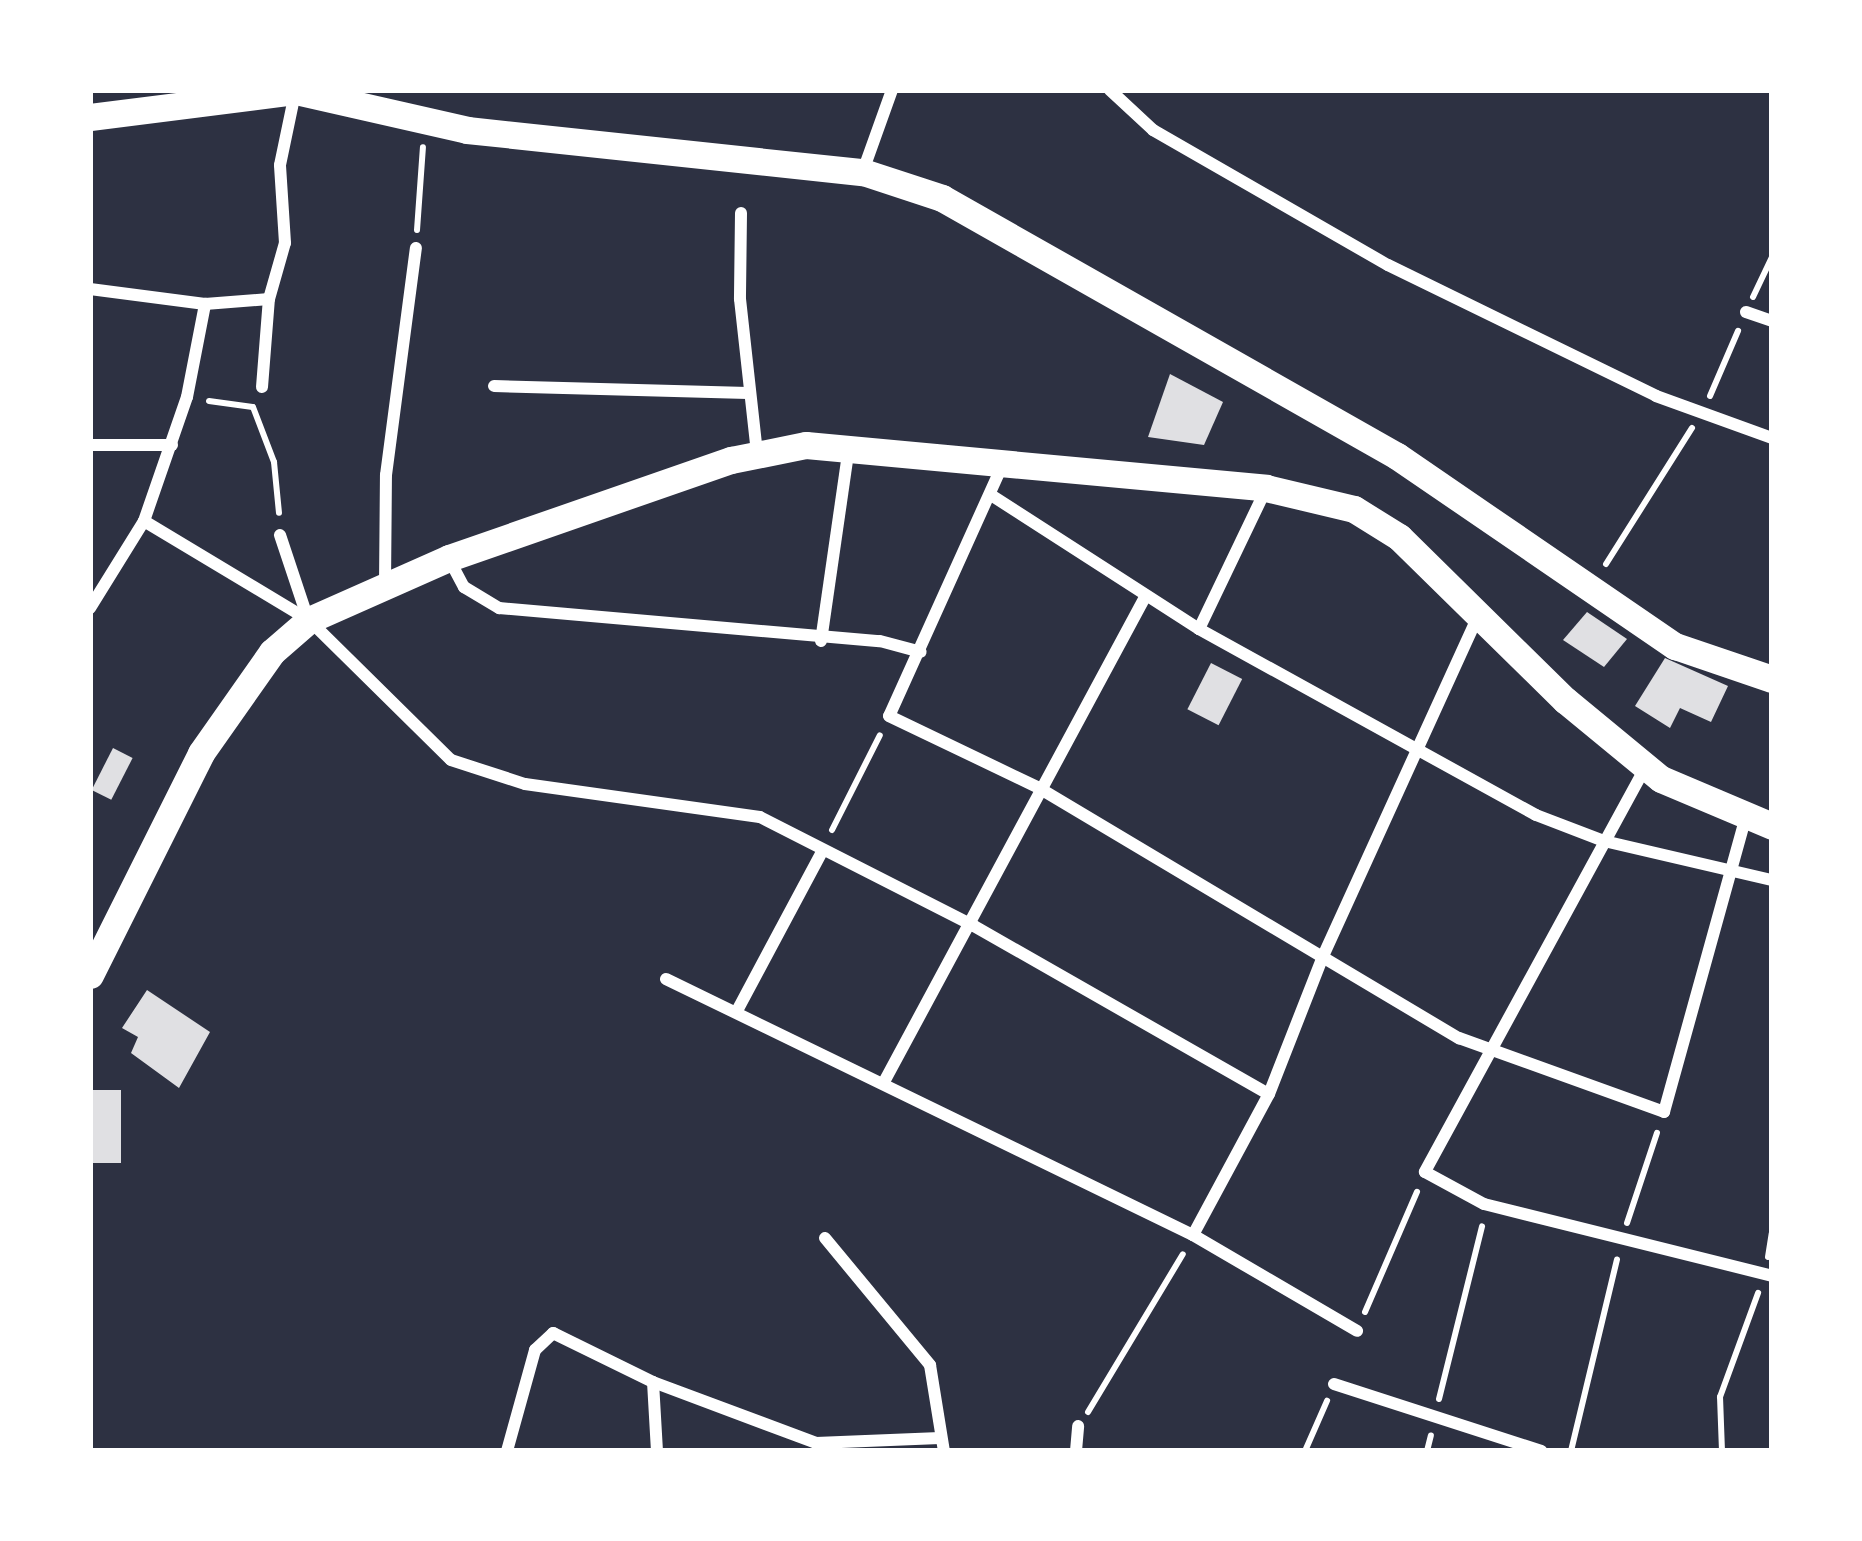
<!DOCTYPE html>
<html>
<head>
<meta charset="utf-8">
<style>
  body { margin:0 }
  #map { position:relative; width:1862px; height:1541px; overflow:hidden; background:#2d3142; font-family:"IBM Plex Sans",sans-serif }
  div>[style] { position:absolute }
  .building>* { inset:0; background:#e0e0e3; transform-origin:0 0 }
  .path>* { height:6px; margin:-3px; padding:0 3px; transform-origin:3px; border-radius:3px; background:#fff }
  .minor>* { height:12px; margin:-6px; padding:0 6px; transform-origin:6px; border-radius:6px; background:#fff }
  .primary>* { height:27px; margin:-13.5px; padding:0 13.5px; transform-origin:13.5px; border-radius:13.5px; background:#fff }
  span { translate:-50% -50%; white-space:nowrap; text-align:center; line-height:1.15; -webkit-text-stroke:9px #fff; paint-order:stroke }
  .frame { position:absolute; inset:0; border:93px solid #fff; pointer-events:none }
</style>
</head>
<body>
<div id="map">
  <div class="building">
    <div style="clip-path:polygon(1170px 374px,1223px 402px,1204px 445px,1148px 437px)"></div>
    <div style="clip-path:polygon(1587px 612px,1627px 639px,1604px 667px,1563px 640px)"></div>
    <div style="clip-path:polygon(1665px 658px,1728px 686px,1711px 722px,1680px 708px,1670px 728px,1635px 706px)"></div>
    <div style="left:1211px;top:663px;width:35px;height:52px;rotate:27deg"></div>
    <div style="left:113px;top:748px;width:22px;height:47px;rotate:27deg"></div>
    <div style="clip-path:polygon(147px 990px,210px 1032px,179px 1088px,131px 1053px,138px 1037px,122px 1028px)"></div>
    <div style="left:90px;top:1090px;width:31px;height:73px"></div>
  </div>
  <div class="path">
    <div style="left:417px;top:230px;width:83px;rotate:-85.9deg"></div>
    <div style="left:1753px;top:297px;width:44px;rotate:-64.6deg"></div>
    <div style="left:1710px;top:396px;width:71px;rotate:-66.7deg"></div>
    <div style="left:209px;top:401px;width:44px;rotate:7.8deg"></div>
    <div style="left:253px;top:407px;width:59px;rotate:69.1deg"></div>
    <div style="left:274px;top:462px;width:51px;rotate:84.4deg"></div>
    <div style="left:1606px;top:564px;width:161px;rotate:-57.7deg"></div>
    <div style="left:832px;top:830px;width:106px;rotate:-63.2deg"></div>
    <div style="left:1627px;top:1223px;width:95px;rotate:-71.6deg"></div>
    <div style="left:1768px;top:1257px;width:24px;rotate:-81deg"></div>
    <div style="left:1365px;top:1312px;width:131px;rotate:-66.6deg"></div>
    <div style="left:1439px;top:1399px;width:178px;rotate:-76deg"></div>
    <div style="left:1088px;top:1412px;width:184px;rotate:-59deg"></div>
    <div style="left:1305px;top:1451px;width:55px;rotate:-66.3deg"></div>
    <div style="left:1427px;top:1451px;width:16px;rotate:-76deg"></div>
    <div style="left:1571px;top:1451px;width:197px;rotate:-76.5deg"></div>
    <div style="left:1722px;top:1451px;width:54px;rotate:-92.1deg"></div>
    <div style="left:1720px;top:1397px;width:111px;rotate:-69.9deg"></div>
  </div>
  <div class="minor">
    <div style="left:1110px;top:90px;width:59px;rotate:42.9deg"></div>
    <div style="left:1153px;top:130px;width:271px;rotate:29.9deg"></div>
    <div style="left:1388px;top:265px;width:298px;rotate:26deg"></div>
    <div style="left:1656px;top:396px;width:123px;rotate:19.9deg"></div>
    <div style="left:863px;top:171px;width:86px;rotate:-70.3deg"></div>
    <div style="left:741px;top:213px;width:86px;rotate:90.7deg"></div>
    <div style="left:740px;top:299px;width:154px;rotate:83.7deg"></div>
    <div style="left:90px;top:289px;width:116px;rotate:7.4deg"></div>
    <div style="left:205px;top:304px;width:64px;rotate:-4.5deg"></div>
    <div style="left:1746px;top:312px;width:28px;rotate:19deg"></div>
    <div style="left:494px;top:386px;width:254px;rotate:1.6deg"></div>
    <div style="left:262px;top:387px;width:88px;rotate:-85.5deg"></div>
    <div style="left:269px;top:299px;width:58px;rotate:-74.1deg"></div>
    <div style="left:285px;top:243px;width:78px;rotate:-93.7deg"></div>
    <div style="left:280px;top:165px;width:74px;rotate:-78.2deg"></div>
    <div style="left:90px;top:445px;width:82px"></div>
    <div style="left:1002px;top:466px;width:274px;rotate:114.3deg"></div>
    <div style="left:889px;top:716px;width:166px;rotate:25.6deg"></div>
    <div style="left:1039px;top:788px;width:489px;rotate:30.8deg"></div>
    <div style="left:1459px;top:1038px;width:218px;rotate:19.8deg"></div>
    <div style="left:1664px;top:1112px;width:307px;rotate:-74.5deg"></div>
    <div style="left:991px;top:495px;width:247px;rotate:32.8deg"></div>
    <div style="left:1199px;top:629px;width:385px;rotate:28.9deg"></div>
    <div style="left:1536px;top:815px;width:73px;rotate:20.9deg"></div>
    <div style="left:1604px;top:841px;width:172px;rotate:13.1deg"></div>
    <div style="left:144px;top:521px;width:192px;rotate:31deg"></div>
    <div style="left:309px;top:620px;width:199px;rotate:44.6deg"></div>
    <div style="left:451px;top:760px;width:78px;rotate:18deg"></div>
    <div style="left:525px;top:784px;width:237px;rotate:8deg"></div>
    <div style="left:760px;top:817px;width:240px;rotate:27deg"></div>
    <div style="left:974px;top:926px;width:339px;rotate:29.7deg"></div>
    <div style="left:280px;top:535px;width:89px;rotate:71.6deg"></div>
    <div style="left:449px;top:559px;width:32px;rotate:62deg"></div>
    <div style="left:464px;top:587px;width:41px;rotate:31deg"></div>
    <div style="left:499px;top:608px;width:382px;rotate:5deg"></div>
    <div style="left:880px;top:641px;width:42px;rotate:15deg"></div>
    <div style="left:385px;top:585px;width:110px;rotate:-89.5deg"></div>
    <div style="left:386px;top:475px;width:229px;rotate:-82.5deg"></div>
    <div style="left:90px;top:608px;width:102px;rotate:-58.2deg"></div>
    <div style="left:144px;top:521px;width:131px;rotate:-70.9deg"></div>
    <div style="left:187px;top:397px;width:95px;rotate:-79deg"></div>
    <div style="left:1199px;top:629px;width:155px;rotate:-64.4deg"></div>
    <div style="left:821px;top:641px;width:196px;rotate:-81.8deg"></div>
    <div style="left:1645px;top:768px;width:460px;rotate:118.6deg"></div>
    <div style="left:1425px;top:1172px;width:67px;rotate:28.5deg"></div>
    <div style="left:1484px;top:1204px;width:297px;rotate:14deg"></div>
    <div style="left:666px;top:979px;width:586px;rotate:25.91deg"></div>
    <div style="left:1193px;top:1235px;width:190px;rotate:30.3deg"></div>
    <div style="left:738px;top:1009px;width:180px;rotate:-61.9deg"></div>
    <div style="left:884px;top:1082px;width:551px;rotate:-61.71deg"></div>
    <div style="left:1193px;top:1235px;width:160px;rotate:-61.7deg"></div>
    <div style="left:1269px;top:1094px;width:150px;rotate:-68.6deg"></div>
    <div style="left:1324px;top:954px;width:371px;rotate:-65.5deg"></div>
    <div style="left:825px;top:1238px;width:165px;rotate:50.4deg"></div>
    <div style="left:930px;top:1365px;width:87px;rotate:80.8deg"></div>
    <div style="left:653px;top:1382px;width:69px;rotate:86.7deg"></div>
    <div style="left:1334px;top:1384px;width:218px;rotate:17.9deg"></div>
    <div style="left:507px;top:1451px;width:105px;rotate:-74.5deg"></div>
    <div style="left:535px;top:1350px;width:25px;rotate:-43deg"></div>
    <div style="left:553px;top:1333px;width:111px;rotate:26.1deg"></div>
    <div style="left:653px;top:1382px;width:174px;rotate:20.5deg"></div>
    <div style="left:816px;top:1443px;width:124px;rotate:-2.3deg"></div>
    <div style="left:1076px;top:1451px;width:25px;rotate:-85deg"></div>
  </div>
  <div class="primary">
    <div style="left:90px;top:117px;width:208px;rotate:-7.2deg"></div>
    <div style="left:296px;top:91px;width:175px;rotate:12.8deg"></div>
    <div style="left:467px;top:130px;width:398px;rotate:6.1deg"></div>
    <div style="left:863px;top:172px;width:83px;rotate:18.2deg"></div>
    <div style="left:942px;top:198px;width:523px;rotate:29.55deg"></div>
    <div style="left:1397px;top:456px;width:337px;rotate:34.4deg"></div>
    <div style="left:1675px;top:646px;width:102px;rotate:18.8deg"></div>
    <div style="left:90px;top:975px;width:248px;rotate:-63.4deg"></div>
    <div style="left:201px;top:753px;width:123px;rotate:-54.9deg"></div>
    <div style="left:272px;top:652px;width:49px;rotate:-40.9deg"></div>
    <div style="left:309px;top:620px;width:153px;rotate:-23.9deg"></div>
    <div style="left:449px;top:558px;width:299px;rotate:-19.2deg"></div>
    <div style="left:731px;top:460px;width:76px;rotate:-11.3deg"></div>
    <div style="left:806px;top:445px;width:462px;rotate:5.3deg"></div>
    <div style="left:1266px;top:488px;width:90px;rotate:13.4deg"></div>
    <div style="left:1354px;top:509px;width:53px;rotate:31.9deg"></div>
    <div style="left:1399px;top:537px;width:233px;rotate:44.5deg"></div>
    <div style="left:1565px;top:700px;width:124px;rotate:39.5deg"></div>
    <div style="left:1661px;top:779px;width:121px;rotate:22.9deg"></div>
  </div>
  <div class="frame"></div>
</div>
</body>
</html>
